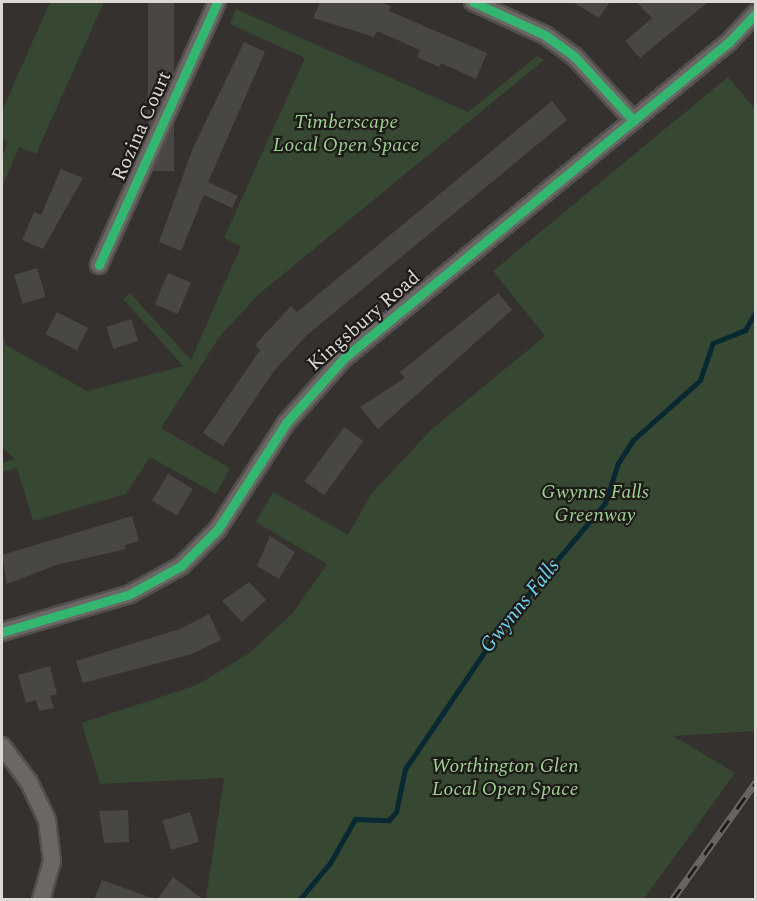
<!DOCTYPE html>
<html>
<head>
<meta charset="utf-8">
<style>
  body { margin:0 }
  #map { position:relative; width:757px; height:901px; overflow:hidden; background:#34312e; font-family:Spectral,serif }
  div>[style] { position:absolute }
  .green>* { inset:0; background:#364831 }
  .stream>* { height:5px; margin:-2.5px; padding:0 2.5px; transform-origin:2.5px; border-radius:2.5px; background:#082932 }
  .building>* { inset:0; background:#494744; transform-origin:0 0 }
  .roads { filter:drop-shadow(2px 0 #524f4c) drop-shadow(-2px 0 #524f4c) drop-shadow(0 2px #524f4c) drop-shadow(0 -2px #524f4c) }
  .street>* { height:16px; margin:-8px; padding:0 8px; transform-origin:8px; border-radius:8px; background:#6a6765 }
  .rail>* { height:7px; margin-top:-3.5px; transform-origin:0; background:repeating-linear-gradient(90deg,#1d1a17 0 14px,#6a6764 0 28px); box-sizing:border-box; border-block:2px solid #6a6764 }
  .cycleway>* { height:9px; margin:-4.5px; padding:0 4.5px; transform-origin:4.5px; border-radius:4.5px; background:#33b770 }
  span { translate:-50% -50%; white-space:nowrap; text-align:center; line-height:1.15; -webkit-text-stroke:4.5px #1d1a17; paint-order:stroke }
  .park-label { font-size:20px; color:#9ed292; font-style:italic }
  .street-label { font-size:20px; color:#dcd9d4 }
  .water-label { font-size:21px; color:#70d3f2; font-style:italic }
  .frame { position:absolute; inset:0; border:3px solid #dcd9d4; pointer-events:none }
</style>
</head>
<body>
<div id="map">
  <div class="green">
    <div style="clip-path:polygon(50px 2px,104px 2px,36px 154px,19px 147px,2px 187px,2px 157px,8px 142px,2px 139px,2px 111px)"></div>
    <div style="clip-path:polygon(236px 9px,468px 112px,537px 56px,544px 60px,259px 294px,220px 336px,161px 428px,230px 468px,216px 494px,150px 457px,126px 494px,33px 521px,17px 468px,2px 472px,2px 463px,15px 459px,2px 447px,2px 333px,6px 345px,87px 391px,183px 366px,123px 299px,130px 293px,191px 360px,241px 246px,224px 238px,305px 58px,230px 24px)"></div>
    <div style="clip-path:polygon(728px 77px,756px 110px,755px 731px,673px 736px,735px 773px,644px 899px,206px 899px,224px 778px,100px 784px,82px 723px,197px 685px,248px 654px,292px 614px,327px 564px,256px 522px,273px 492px,348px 535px,372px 493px,431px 430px,545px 336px,493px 271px)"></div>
  </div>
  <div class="stream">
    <div style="left:299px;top:900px;width:48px;rotate:-50deg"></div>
    <div style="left:330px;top:863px;width:51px;rotate:-60.4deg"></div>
    <div style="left:355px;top:819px;width:34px;rotate:2deg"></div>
    <div style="left:389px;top:820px;width:11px;rotate:-49deg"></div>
    <div style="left:396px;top:812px;width:44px;rotate:-78.2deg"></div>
    <div style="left:405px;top:769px;width:176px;rotate:-55.9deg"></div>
    <div style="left:504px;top:623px;width:157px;rotate:-49.9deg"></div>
    <div style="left:605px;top:503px;width:42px;rotate:-72deg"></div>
    <div style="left:618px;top:463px;width:27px;rotate:-57deg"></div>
    <div style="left:633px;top:440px;width:90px;rotate:-41.8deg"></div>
    <div style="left:700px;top:380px;width:39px;rotate:-71deg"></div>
    <div style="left:713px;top:343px;width:35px;rotate:-22deg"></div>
    <div style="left:745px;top:330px;width:22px;rotate:-60deg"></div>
  </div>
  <div class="building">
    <div style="left:148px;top:2px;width:26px;height:169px"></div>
    <div style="clip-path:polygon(320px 2px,380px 2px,391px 6px,389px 11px,487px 53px,476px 79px,441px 63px,439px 67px,417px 57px,420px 50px,377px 31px,374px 37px,313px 18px)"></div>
    <div style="clip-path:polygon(573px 2px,610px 2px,599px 18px)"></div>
    <div style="clip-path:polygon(636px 2px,708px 2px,640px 58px,625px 41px,652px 18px)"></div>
    <div style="clip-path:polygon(244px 42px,265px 52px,208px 182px,238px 196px,232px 208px,204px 195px,181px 251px,159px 242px,193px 148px)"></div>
    <div style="clip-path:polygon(552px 101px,567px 120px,307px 335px,274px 371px,223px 446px,203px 433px,260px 350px,255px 345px,291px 306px,297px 312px)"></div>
    <div style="clip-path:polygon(61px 169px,83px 178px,43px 249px,22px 240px,34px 212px,41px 215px)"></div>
    <div style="left:37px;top:268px;width:30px;height:24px;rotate:73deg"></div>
    <div style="left:168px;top:273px;width:25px;height:34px;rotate:23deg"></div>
    <div style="clip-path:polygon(498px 293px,512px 310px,378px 429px,360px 407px,405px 378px,400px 372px)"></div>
    <div style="left:57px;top:312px;width:35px;height:25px;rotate:27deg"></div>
    <div style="left:131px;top:319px;width:23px;height:26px;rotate:72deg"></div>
    <div style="left:344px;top:427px;width:24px;height:67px;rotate:36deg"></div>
    <div style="left:168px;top:474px;width:29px;height:31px;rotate:31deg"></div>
    <div style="clip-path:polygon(132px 516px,139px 541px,125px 545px,126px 549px,56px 565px,7px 584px,2px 555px)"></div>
    <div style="clip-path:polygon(270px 536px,295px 552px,279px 579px,257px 566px)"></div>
    <div style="clip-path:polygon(249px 582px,266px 600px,242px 622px,222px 601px)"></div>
    <div style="clip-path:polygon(209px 614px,221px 640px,192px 654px,83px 683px,76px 661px,180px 629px)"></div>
    <div style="clip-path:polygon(50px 666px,57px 694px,50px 696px,54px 708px,39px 711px,36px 700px,26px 703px,18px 675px)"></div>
    <div style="clip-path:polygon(128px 810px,129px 842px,104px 843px,99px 811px)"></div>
    <div style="left:190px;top:812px;width:31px;height:29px;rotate:73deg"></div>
    <div style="clip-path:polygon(173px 877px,204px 900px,157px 900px)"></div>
    <div style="clip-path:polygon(102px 880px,152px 898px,152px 900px,94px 900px)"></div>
  </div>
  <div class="roads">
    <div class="street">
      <div style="left:473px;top:2px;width:79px;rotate:24.6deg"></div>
      <div style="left:545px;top:35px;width:36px;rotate:36deg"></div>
      <div style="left:574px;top:56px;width:88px;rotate:47.3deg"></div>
      <div style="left:99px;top:265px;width:288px;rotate:-65.8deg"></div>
      <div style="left:2px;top:632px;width:134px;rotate:-16.5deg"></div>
      <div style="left:130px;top:594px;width:58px;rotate:-28.8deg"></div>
      <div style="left:181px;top:566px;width:52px;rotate:-45deg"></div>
      <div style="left:218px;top:529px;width:126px;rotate:-57.3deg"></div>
      <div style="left:286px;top:423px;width:87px;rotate:-48.3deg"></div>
      <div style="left:344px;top:358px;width:498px;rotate:-39.4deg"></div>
      <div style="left:729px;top:42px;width:40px;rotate:-47deg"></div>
      <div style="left:2px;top:746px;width:45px;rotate:53.1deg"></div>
      <div style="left:29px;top:782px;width:42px;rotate:64.7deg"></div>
      <div style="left:47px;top:820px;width:41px;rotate:83deg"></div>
      <div style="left:52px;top:861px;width:41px;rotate:105.8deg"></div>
    </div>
  </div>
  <div class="rail">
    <div style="left:672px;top:900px;width:145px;rotate:-54.6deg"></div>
  </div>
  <div class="cycleway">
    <div style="left:473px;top:2px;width:79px;rotate:24.6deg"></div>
    <div style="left:545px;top:35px;width:36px;rotate:36deg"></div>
    <div style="left:574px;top:56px;width:88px;rotate:47.3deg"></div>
    <div style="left:99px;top:265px;width:288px;rotate:-65.8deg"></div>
    <div style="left:2px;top:632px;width:134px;rotate:-16.5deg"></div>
    <div style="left:130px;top:594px;width:58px;rotate:-28.8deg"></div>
    <div style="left:181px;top:566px;width:52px;rotate:-45deg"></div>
    <div style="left:218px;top:529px;width:126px;rotate:-57.3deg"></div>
    <div style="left:286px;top:423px;width:87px;rotate:-48.3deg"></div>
    <div style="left:344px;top:358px;width:498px;rotate:-39.4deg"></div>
    <div style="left:729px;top:42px;width:40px;rotate:-47deg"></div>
  </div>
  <div class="park-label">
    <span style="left:346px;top:134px">Timberscape<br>Local Open Space</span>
    <span style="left:595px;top:504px">Gwynns Falls<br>Greenway</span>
    <span style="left:505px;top:778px">Worthington Glen<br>Local Open Space</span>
  </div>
  <div class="street-label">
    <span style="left:142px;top:126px;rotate:-66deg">Rozina Court</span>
    <span style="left:364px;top:321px;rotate:-41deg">Kingsbury Road</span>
  </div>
  <div class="water-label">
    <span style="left:520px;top:606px;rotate:-51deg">Gwynns Falls</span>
  </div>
  <div class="frame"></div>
</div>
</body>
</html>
